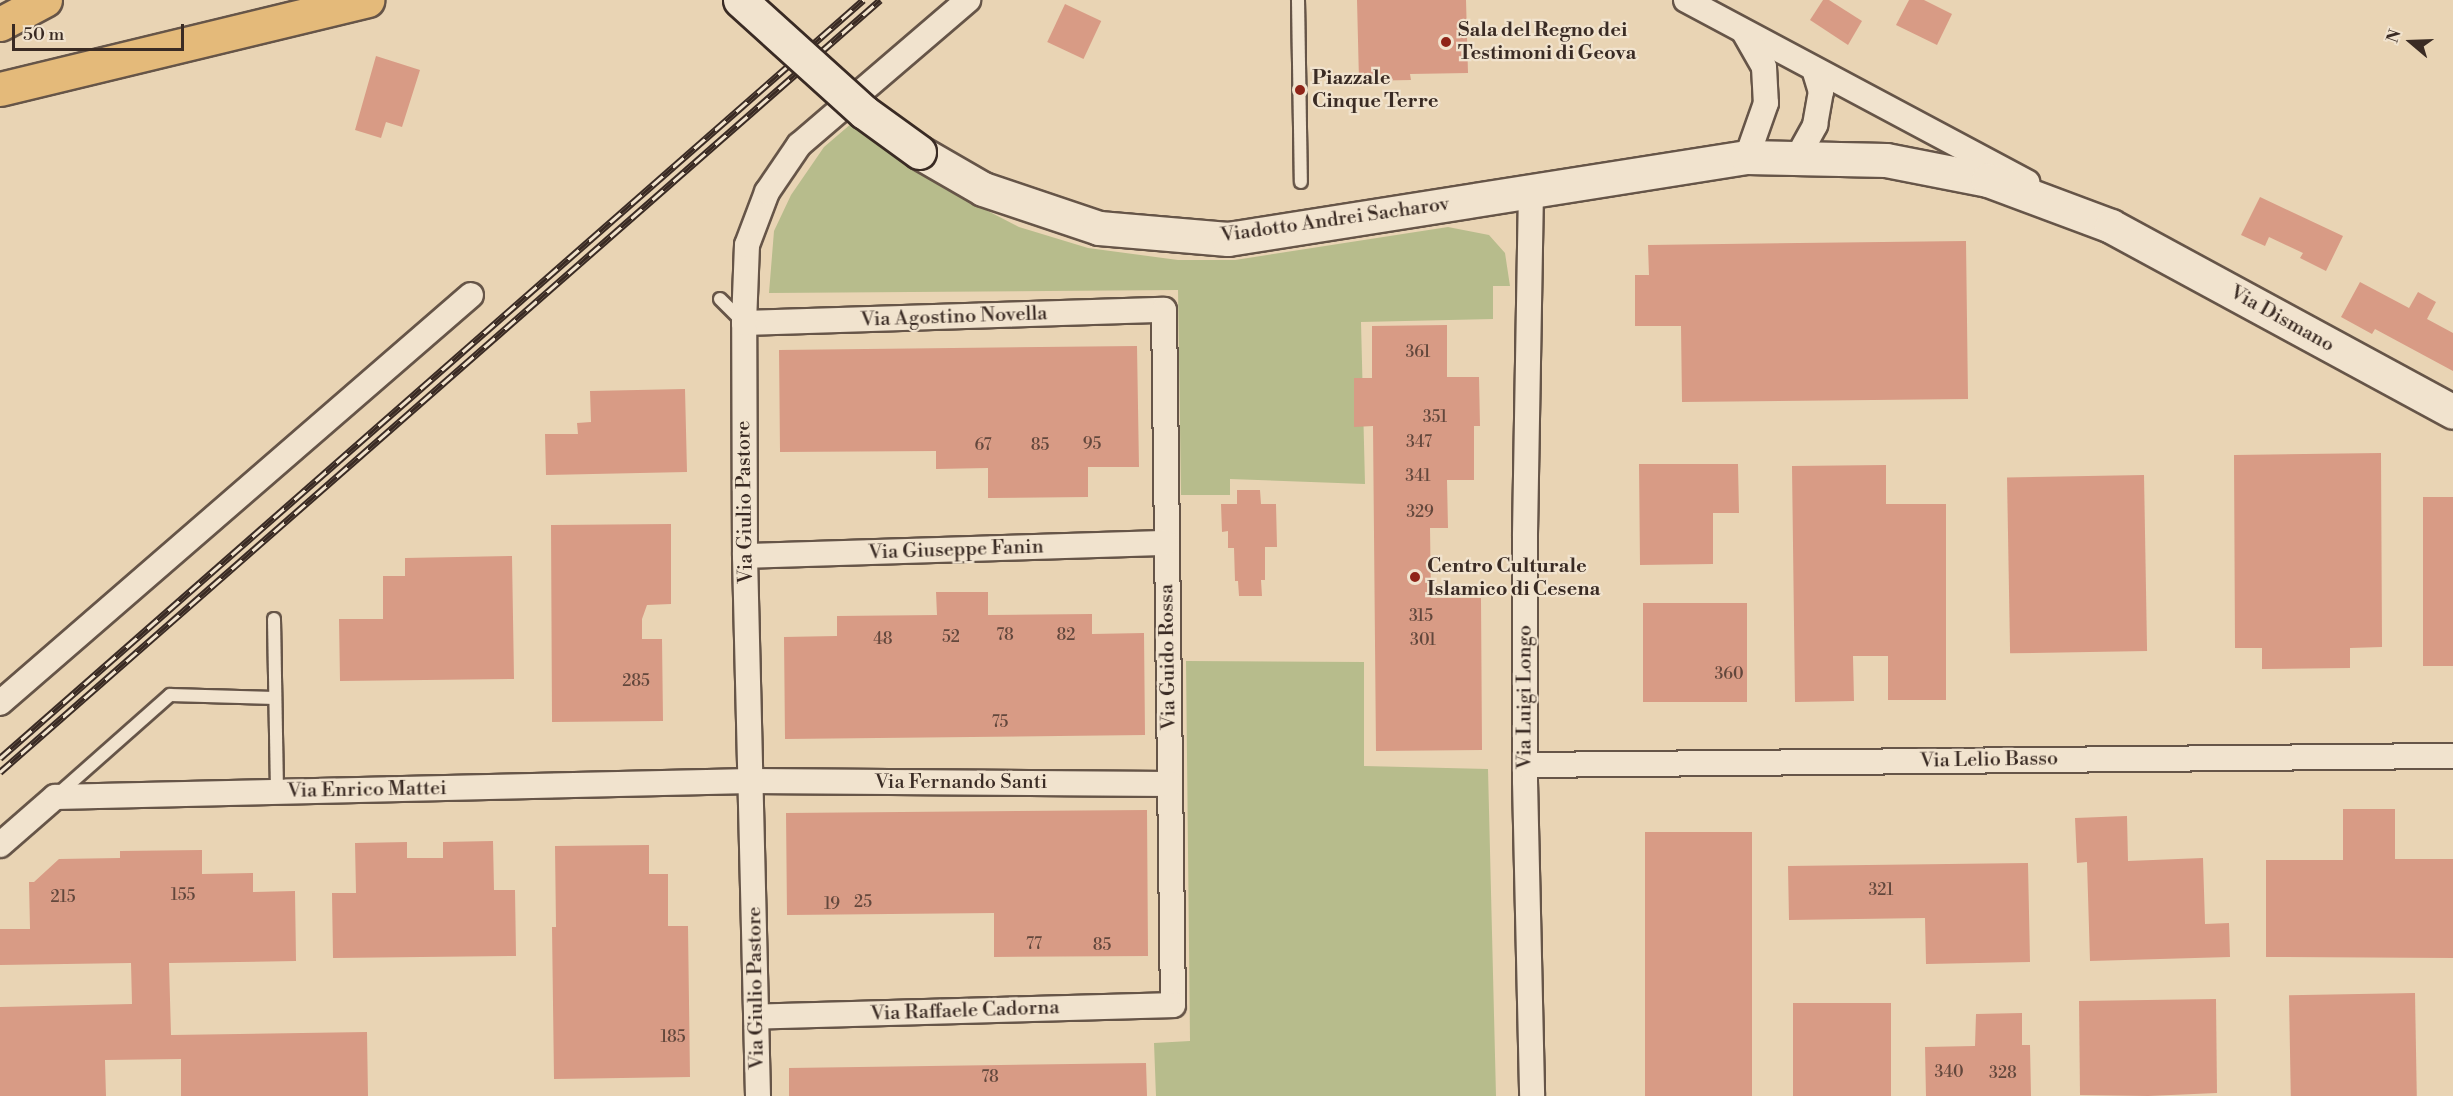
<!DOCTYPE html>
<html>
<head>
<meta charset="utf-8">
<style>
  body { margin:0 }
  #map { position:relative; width:2453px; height:1096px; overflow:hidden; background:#e9d4b4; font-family:"Libre Bodoni",serif }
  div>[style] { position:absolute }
  .green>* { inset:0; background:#b7bc8c }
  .building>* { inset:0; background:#d89b85; transform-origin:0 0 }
  .roads { filter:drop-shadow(2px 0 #665548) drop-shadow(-2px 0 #665548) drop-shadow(0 2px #665548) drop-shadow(0 -2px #665548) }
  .lane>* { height:12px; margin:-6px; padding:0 6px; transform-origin:6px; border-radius:6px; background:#f1e3ce }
  .street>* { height:24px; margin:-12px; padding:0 12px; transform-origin:12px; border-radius:12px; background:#f1e3ce }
  .secondary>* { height:33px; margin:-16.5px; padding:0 16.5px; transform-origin:16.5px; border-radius:16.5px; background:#f1e3ce }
  .highway>* { height:33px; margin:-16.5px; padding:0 16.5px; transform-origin:16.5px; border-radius:16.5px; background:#e4ba7a }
  .rail>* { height:7px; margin-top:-3.5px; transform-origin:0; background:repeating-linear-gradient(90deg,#f1e3ce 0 14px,#3a2b24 0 28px); box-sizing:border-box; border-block:2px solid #3a2b24 }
  .bridges { filter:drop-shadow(2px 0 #3a2b24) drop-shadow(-2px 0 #3a2b24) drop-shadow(0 2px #3a2b24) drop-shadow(0 -2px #3a2b24) }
  .secondary-bridge>* { height:33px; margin:-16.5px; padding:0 16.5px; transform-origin:16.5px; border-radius:16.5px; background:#f1e3ce }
  .dots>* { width:16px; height:16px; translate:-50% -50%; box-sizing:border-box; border:3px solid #f1e3ce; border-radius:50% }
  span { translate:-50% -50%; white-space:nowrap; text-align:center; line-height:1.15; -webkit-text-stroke:4.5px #f1e3ce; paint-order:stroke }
  .number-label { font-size:16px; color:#62473c }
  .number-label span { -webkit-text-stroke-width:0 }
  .poi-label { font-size:20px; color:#3a2b24; font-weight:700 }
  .left { translate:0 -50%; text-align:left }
  .street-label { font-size:20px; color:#3a2b24 }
  .north { position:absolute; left:2381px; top:12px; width:60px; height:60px; -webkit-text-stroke:4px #f1e3ce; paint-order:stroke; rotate:289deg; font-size:16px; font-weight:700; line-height:24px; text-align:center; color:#3a2b24 }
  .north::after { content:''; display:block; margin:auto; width:21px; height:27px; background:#3a2b24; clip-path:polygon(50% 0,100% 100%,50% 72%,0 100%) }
  .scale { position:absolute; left:12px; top:24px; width:172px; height:27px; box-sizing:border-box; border:3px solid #3a2b24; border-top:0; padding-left:8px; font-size:18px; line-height:21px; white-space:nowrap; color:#3a2b24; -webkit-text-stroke:4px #f1e3ce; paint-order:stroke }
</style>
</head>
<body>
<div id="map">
  <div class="green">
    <div style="clip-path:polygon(852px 123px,892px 155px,947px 190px,1019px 227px,1088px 248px,1178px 260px,1235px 260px,1448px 227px,1489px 235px,1505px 253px,1510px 286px,1493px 286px,1493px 319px,1361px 322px,1365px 484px,1230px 479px,1230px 495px,1181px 495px,1178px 290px,769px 293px,774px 231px,791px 195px,824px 147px)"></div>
    <div style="clip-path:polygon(1186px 661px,1364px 662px,1364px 766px,1488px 769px,1496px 1096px,1156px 1096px,1154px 1043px,1190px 1041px)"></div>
  </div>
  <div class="building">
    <div style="clip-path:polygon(1357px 0,1466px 0,1468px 73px,1410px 74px,1411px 80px,1359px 81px)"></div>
    <div style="clip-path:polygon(1823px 0,1829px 0,1862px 21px,1848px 45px,1810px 20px)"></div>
    <div style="clip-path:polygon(1909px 0,1924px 0,1952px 14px,1937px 45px,1896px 25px)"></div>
    <div style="left:1065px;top:4px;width:40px;height:42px;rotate:25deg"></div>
    <div style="clip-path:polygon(376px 56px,420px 70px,402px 127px,386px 122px,381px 138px,355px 130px)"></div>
    <div style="clip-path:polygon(2260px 197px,2343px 236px,2326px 271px,2300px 258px,2303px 253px,2269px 237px,2265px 246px,2241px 235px)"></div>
    <div style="clip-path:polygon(1966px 241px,1968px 399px,1682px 402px,1681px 326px,1635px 326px,1635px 275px,1649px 275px,1648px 245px)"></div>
    <div style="clip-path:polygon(2360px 282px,2409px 308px,2418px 292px,2436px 302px,2427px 319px,2453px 333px,2453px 371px,2375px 329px,2372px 334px,2341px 317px)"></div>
    <div style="clip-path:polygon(1447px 325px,1447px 377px,1479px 377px,1480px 426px,1474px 426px,1474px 480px,1447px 480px,1448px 528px,1430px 528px,1431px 598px,1481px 598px,1482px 750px,1376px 751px,1373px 426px,1354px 427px,1354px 378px,1372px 378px,1372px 326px)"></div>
    <div style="clip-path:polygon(1137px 346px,1139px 467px,1088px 467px,1088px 497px,988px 498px,988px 468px,936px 469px,936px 451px,780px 452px,779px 350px)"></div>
    <div style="clip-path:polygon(685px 389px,687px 472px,546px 475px,545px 434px,578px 434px,577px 423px,591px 422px,590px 391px)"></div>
    <div style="clip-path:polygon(2381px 453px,2382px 647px,2350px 648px,2350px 668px,2262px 669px,2262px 648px,2235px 648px,2234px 455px)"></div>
    <div style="clip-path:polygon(1639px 464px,1738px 464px,1739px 513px,1713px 513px,1713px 564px,1640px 565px)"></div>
    <div style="clip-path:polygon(1886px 465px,1886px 504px,1946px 504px,1946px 700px,1888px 700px,1888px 656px,1853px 656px,1854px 701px,1795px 702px,1792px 466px)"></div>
    <div style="left:2144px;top:475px;width:176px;height:137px;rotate:89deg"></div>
    <div style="clip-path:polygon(1237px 490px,1260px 490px,1261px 504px,1276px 504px,1277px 547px,1265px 547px,1265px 580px,1261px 580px,1262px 596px,1239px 596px,1238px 581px,1235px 581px,1234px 548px,1228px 548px,1228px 531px,1222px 532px,1221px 504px,1237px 504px)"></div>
    <div style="left:2423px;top:497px;width:30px;height:169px"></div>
    <div style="clip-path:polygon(671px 524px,671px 604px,647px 605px,642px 619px,642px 639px,662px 639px,663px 721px,552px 722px,551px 525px)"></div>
    <div style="clip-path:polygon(512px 556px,514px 679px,340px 681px,339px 619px,383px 619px,383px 576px,405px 576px,405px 558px)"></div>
    <div style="clip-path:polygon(936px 592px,988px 592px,988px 615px,1092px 614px,1092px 634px,1144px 633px,1145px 735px,785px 739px,784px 637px,837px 636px,837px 616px,937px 615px)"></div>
    <div style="left:1643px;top:603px;width:104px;height:99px"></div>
    <div style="clip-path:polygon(2343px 809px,2395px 809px,2395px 859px,2453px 859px,2453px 958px,2266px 957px,2266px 860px,2343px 860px)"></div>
    <div style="clip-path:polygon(1147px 810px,1148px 956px,994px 957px,994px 913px,787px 915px,786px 813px)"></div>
    <div style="clip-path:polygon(2127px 816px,2128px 861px,2203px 858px,2205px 924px,2229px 923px,2230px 957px,2090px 961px,2087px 862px,2077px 863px,2075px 818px)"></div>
    <div style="left:1645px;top:832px;width:107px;height:264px"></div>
    <div style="clip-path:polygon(493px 841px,494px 890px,515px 890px,516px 956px,333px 958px,332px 893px,356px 893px,355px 843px,407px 842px,407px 858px,443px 858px,443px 842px)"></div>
    <div style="clip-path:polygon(649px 845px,649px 874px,668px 874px,668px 926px,688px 926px,690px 1077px,554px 1079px,552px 927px,556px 927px,555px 846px)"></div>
    <div style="clip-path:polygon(202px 850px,202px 874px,253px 873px,253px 892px,295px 891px,296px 961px,169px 963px,171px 1035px,367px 1032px,368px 1096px,181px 1096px,181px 1059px,105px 1060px,106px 1096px,0 1096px,0 1007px,132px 1004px,131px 963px,0 965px,0 929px,30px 929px,29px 882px,34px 882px,59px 859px,120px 858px,120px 851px)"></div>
    <div style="clip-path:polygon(2028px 863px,2030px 962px,1926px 964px,1925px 918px,1789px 920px,1788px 866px)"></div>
    <div style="left:2415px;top:993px;width:103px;height:126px;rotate:89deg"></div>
    <div style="clip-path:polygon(2216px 999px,2217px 1093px,2148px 1096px,2080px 1095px,2079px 1001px)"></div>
    <div style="left:1793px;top:1003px;width:98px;height:93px"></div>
    <div style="clip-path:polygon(2022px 1013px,2022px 1045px,2030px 1045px,2031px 1096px,1926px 1096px,1925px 1047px,1975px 1046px,1976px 1014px)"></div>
    <div style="clip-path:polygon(1146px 1063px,1147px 1096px,789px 1096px,789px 1068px)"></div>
  </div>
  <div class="roads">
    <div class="lane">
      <div style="left:1298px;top:0;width:182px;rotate:89.1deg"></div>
      <div style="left:720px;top:299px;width:33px;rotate:45deg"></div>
      <div style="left:274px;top:619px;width:173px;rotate:89deg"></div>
      <div style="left:57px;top:795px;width:151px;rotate:-41.5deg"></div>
      <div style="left:170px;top:695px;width:105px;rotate:1.6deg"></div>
    </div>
    <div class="street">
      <div style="left:1686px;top:0;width:387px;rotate:28.1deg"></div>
      <div style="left:1744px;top:32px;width:40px;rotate:60.3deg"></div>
      <div style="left:1764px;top:67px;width:36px;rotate:87deg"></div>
      <div style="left:1766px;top:103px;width:57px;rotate:109.4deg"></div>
      <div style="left:1797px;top:158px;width:38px;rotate:-61deg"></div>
      <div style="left:1815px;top:125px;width:34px;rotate:-80deg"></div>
      <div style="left:1821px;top:92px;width:24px;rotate:-107deg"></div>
      <div style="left:1531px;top:190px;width:346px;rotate:91deg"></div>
      <div style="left:1525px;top:536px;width:245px;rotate:90deg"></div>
      <div style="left:1525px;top:781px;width:315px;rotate:88.7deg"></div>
      <div style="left:744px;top:323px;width:420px;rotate:-1.8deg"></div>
      <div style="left:1164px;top:310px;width:695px;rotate:89.26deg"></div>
      <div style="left:1173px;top:1005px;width:417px;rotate:178.4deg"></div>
      <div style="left:745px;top:556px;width:421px;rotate:-1.8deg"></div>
      <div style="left:0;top:703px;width:623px;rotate:-40.9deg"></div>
      <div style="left:1526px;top:765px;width:927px;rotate:-0.56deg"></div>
      <div style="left:0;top:845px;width:73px;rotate:-41.1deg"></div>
      <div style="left:55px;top:797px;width:696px;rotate:-1.32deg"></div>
      <div style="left:751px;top:781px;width:419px;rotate:0.4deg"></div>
      <div style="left:758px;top:1096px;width:540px;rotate:-91.38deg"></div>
      <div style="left:745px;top:556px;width:233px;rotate:-90.2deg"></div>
      <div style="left:744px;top:323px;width:78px;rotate:-87.8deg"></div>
      <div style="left:747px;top:245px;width:57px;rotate:-69.3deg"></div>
      <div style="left:767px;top:192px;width:57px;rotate:-55.8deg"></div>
      <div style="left:799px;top:145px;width:223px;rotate:-40.6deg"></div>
    </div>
    <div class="secondary">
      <div style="left:919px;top:152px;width:74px;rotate:30deg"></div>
      <div style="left:983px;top:189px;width:122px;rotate:18.6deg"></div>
      <div style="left:1099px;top:228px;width:129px;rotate:4.9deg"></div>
      <div style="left:1228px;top:239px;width:525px;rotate:-8.98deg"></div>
      <div style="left:1747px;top:157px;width:139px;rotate:1.2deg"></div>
      <div style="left:1886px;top:160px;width:104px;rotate:11.1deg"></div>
      <div style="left:1988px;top:180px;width:131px;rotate:20.5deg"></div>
      <div style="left:2111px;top:226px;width:389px;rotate:28.5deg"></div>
    </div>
    <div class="highway">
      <div style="left:0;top:24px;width:51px;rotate:-28.1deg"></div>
      <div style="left:0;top:89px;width:378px;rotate:-13.6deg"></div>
    </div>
  </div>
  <div class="rail">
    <div style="left:0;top:758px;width:1149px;rotate:-41.29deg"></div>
    <div style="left:0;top:772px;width:1171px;rotate:-41.26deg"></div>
  </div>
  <div class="bridges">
    <div class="secondary-bridge">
      <div style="left:740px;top:0;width:167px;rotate:42.1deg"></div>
      <div style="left:864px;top:112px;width:68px;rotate:36deg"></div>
    </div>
  </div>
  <div class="dots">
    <div style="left:1446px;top:42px;background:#8f2418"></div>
    <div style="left:1300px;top:90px;background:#8f2418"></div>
    <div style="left:1415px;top:577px;background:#8f2418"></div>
  </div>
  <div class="number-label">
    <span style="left:1418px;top:352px">361</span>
    <span style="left:1435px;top:417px">351</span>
    <span style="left:1419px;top:442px">347</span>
    <span style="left:1092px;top:444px">95</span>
    <span style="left:983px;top:445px">67</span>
    <span style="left:1040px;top:445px">85</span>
    <span style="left:1418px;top:476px">341</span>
    <span style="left:1420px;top:512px">329</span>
    <span style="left:1421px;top:616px">315</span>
    <span style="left:1005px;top:635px">78</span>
    <span style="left:1066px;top:635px">82</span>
    <span style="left:951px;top:637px">52</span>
    <span style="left:883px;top:639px">48</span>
    <span style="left:1423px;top:640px">301</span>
    <span style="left:1729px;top:674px">360</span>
    <span style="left:636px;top:681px">285</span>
    <span style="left:1000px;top:722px">75</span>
    <span style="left:1881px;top:890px">321</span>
    <span style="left:183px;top:895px">155</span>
    <span style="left:63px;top:897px">215</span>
    <span style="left:863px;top:902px">25</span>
    <span style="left:832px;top:904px">19</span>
    <span style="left:1034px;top:944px">77</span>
    <span style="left:1102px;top:945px">85</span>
    <span style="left:673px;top:1037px">185</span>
    <span style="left:1949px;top:1072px">340</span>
    <span style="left:2003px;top:1073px">328</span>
    <span style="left:990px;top:1077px">78</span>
  </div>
  <div class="poi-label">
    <span class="left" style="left:1458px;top:42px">Sala del Regno dei<br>Testimoni di Geova</span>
    <span class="left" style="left:1312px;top:90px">Piazzale<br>Cinque Terre</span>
    <span class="left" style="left:1427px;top:578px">Centro Culturale<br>Islamico di Cesena</span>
  </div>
  <div class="street-label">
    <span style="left:1335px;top:220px;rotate:-8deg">Viadotto Andrei Sacharov</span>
    <span style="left:954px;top:317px;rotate:-2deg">Via Agostino Novella</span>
    <span style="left:2282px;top:319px;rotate:29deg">Via Dismano</span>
    <span style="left:745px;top:502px;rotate:-91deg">Via Giulio Pastore</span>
    <span style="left:956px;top:550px;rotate:-2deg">Via Giuseppe Fanin</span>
    <span style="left:1168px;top:657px;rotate:-91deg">Via Guido Rossa</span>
    <span style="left:1525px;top:697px;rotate:-90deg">Via Luigi Longo</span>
    <span style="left:1989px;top:760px;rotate:-1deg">Via Lelio Basso</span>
    <span style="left:961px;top:782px">Via Fernando Santi</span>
    <span style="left:367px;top:790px;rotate:-1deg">Via Enrico Mattei</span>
    <span style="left:756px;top:988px;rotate:-91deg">Via Giulio Pastore</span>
    <span style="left:965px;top:1011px;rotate:-2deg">Via Raffaele Cadorna</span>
  </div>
  <div class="north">N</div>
  <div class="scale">50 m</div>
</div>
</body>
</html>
